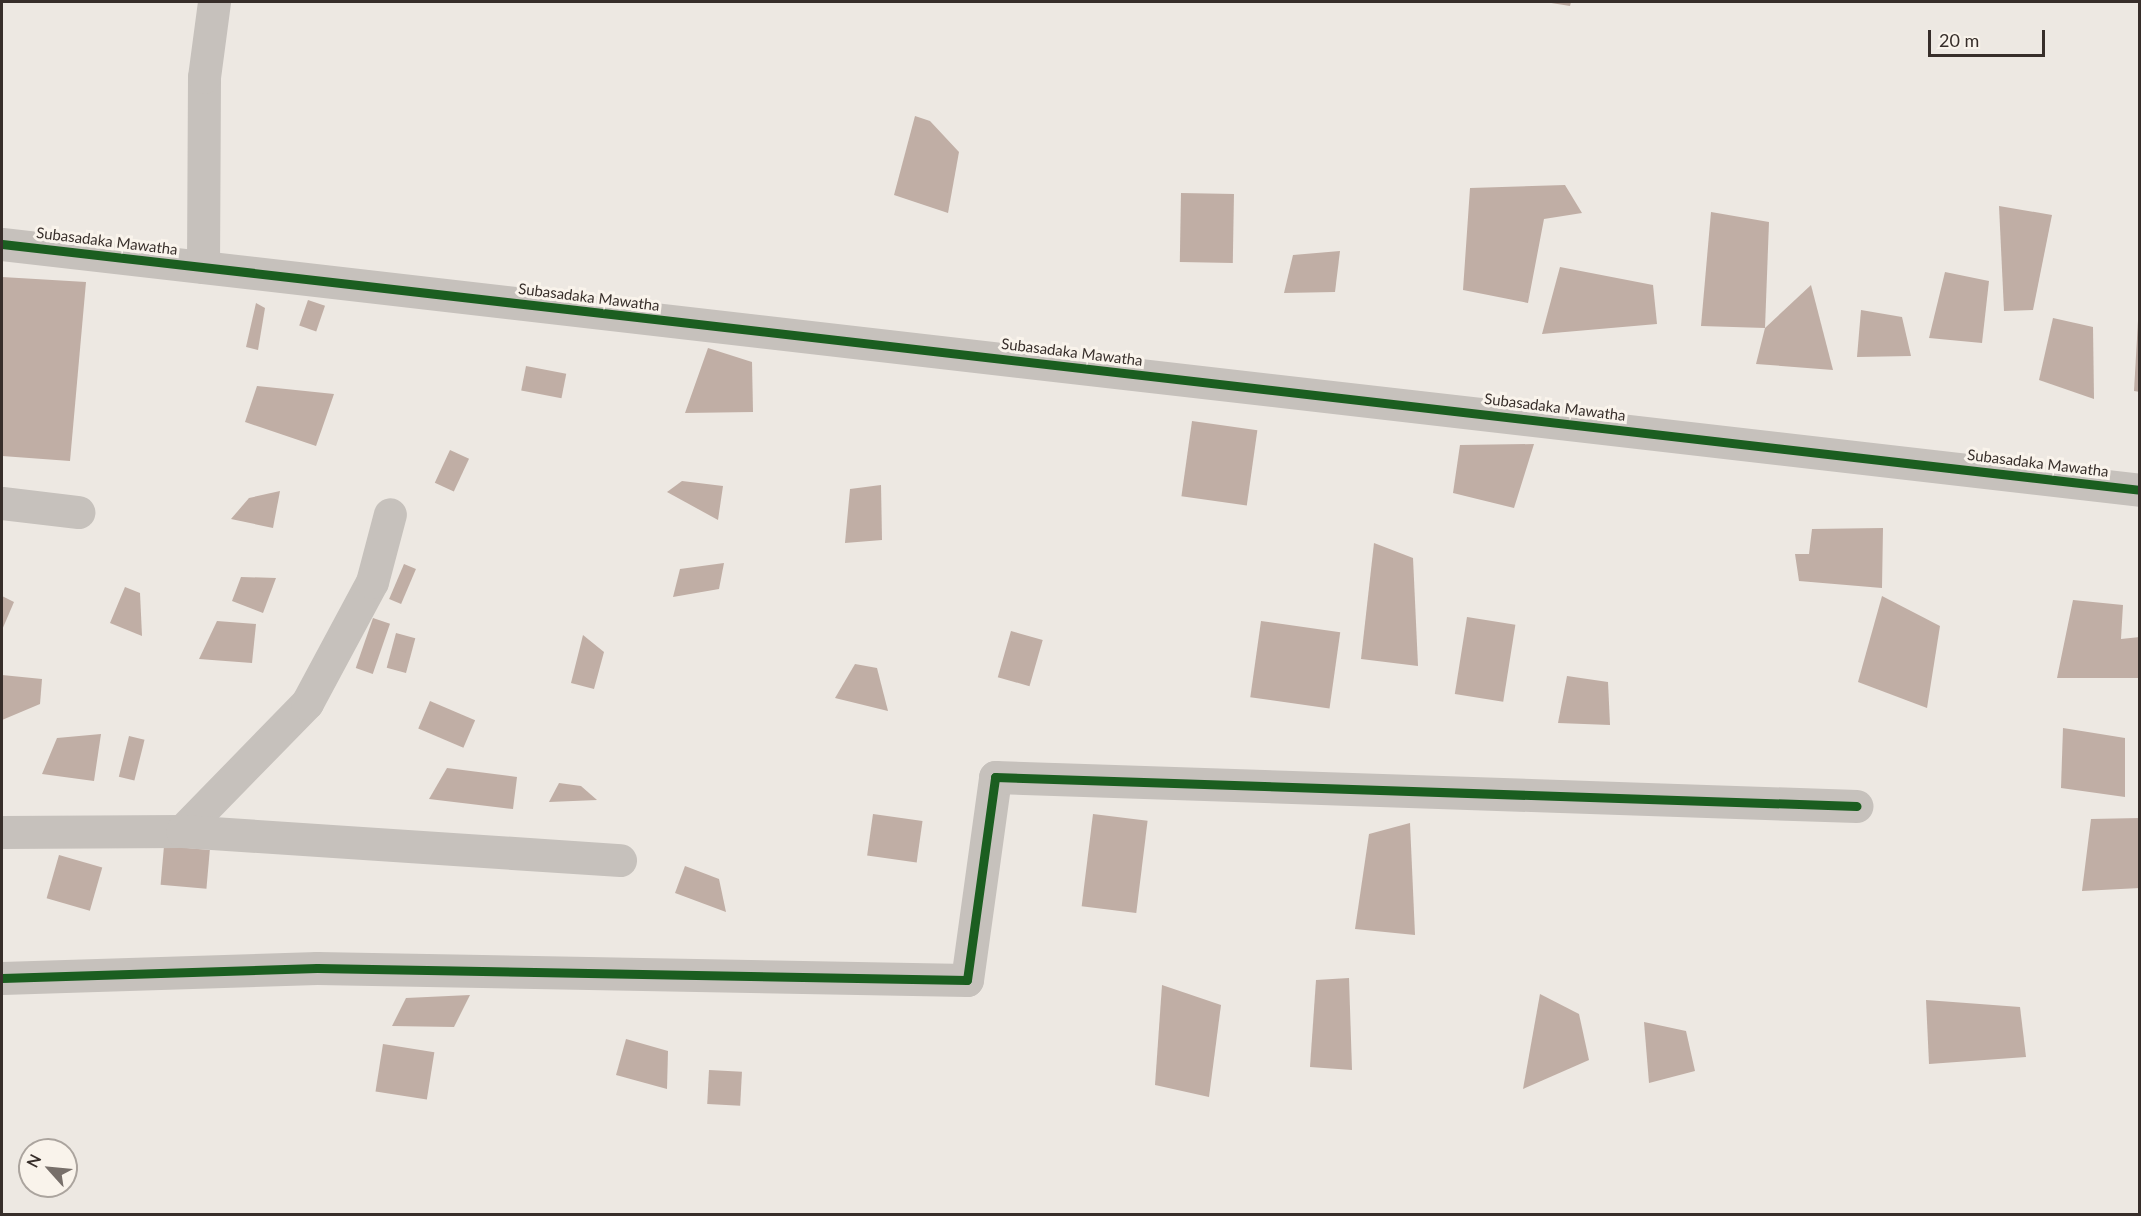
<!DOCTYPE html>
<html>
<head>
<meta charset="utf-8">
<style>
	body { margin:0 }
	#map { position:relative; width:2141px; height:1216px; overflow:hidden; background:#ede8e2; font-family:Lato,sans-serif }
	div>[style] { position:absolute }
	.building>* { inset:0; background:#c0aea5; transform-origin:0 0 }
	.minor>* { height:33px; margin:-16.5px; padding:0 16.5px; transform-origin:16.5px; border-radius:16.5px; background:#c6c1bc }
	.cycleway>* { height:9px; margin:-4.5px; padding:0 4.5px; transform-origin:4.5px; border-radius:4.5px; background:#1b5e20 }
	span { translate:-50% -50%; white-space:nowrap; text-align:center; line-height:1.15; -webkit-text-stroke:6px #f9f3eb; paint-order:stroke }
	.street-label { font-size:15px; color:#372e2a }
	.frame { position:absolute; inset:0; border:3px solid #372e2a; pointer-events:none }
	.north { position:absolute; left:18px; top:1138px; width:60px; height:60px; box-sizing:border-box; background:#f9f3eb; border:2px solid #aba49e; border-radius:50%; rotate:297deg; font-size:16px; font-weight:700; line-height:24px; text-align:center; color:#372e2a }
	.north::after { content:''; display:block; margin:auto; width:21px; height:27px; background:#776f6a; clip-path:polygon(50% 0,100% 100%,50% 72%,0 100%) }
	.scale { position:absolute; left:1928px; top:30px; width:117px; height:27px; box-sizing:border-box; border:3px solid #372e2a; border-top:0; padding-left:8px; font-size:18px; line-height:21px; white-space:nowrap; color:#372e2a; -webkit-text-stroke:4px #f9f3eb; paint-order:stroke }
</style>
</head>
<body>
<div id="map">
	<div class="building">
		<div style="clip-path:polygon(1545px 2px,1571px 2px,1570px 6px)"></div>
		<div style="clip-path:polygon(915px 116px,930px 121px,959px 152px,948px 213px,894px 195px)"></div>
		<div style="clip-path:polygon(1565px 185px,1582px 213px,1544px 219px,1528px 303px,1463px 290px,1470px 188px)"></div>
		<div style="left:1181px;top:193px;width:53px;height:69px;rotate:1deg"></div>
		<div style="clip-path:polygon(1999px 206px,2052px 215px,2033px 310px,2004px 311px)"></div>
		<div style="clip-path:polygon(1711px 212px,1769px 222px,1765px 328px,1701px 326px)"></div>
		<div style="clip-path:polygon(1340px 251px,1335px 292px,1284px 293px,1293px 255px)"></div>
		<div style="clip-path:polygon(1560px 267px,1653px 285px,1657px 324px,1542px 334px)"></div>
		<div style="clip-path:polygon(1945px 272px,1989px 281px,1982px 343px,1929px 338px)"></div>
		<div style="clip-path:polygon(2px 277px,86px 282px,70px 461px,2px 456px)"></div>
		<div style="clip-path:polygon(1811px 285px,1833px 370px,1756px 364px,1765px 328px)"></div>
		<div style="left:308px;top:300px;width:18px;height:27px;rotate:19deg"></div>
		<div style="clip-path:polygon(256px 303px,265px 308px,258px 350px,246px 347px)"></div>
		<div style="clip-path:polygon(1861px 310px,1902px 317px,1911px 356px,1857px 357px)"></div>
		<div style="clip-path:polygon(2053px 318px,2093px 327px,2094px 399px,2039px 380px)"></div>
		<div style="clip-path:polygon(2138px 321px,2140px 321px,2140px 392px,2134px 391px)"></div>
		<div style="clip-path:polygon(708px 348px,752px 362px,753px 412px,685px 413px)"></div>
		<div style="left:526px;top:366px;width:41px;height:25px;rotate:11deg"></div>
		<div style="clip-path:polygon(257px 386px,334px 394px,316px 446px,245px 422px)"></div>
		<div style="left:1192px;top:421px;width:66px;height:76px;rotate:8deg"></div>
		<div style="clip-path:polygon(1534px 444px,1514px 508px,1453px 493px,1460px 445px)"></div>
		<div style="left:450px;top:450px;width:21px;height:36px;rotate:25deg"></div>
		<div style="clip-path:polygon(682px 481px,723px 486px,718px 520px,667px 492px)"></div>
		<div style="clip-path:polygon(881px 485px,882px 540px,845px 543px,850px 489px)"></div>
		<div style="clip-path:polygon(280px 491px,273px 528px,231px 519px,249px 498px)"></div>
		<div style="clip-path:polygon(1883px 528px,1882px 588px,1799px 581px,1795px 554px,1809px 554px,1812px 529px)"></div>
		<div style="clip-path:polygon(1374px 543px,1413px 558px,1418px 666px,1361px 659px)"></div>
		<div style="clip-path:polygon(724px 563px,719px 589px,673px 597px,680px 569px)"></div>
		<div style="left:404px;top:564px;width:13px;height:38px;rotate:23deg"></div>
		<div style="clip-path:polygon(241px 577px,276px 578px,263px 613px,232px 601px)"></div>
		<div style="clip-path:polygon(125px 587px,140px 593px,142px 636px,110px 623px)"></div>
		<div style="clip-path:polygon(2px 596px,14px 602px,2px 630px)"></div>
		<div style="clip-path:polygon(1882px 596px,1940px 626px,1927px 708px,1858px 682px)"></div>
		<div style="clip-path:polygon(2073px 600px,2123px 605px,2121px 639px,2140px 637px,2140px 678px,2057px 678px)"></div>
		<div style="left:1467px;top:617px;width:49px;height:78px;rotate:9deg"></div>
		<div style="left:373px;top:618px;width:18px;height:53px;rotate:19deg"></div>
		<div style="clip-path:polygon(217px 621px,256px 624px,252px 663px,199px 659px)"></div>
		<div style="left:1261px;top:621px;width:80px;height:77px;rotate:8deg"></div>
		<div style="left:1011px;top:631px;width:33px;height:48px;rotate:16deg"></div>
		<div style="left:396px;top:633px;width:20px;height:36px;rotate:15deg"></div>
		<div style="clip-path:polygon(583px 635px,604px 652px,594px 689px,571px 683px)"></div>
		<div style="clip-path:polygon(855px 664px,877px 668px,888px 711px,835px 698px)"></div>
		<div style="clip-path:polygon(2px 675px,42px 679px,40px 704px,2px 720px)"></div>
		<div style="clip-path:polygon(1567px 676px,1608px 682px,1610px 725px,1558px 723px)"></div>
		<div style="left:430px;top:701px;width:49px;height:30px;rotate:23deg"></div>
		<div style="clip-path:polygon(2063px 728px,2125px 738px,2125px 797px,2061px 788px)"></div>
		<div style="clip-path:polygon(101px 734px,94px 781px,42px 774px,57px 738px)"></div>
		<div style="left:129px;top:736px;width:16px;height:42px;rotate:14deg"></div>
		<div style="clip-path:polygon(447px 768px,517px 777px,513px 809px,429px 799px)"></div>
		<div style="clip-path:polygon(559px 783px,581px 786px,597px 800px,549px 802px)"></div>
		<div style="left:873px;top:814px;width:50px;height:42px;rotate:8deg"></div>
		<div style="left:1093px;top:814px;width:55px;height:93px;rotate:7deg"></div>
		<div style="clip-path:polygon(2140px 818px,2140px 888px,2082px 891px,2091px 819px)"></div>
		<div style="clip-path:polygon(1410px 823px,1415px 935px,1355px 929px,1369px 834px)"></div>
		<div style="left:164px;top:846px;width:46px;height:39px;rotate:5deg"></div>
		<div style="left:59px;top:855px;width:45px;height:45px;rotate:16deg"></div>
		<div style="clip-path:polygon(685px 866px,719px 879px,726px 912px,675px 893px)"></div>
		<div style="clip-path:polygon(1349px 978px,1352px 1070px,1310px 1067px,1316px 980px)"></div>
		<div style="clip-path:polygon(1162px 985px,1221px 1005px,1209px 1097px,1155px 1085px)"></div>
		<div style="clip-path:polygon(1540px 994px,1579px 1014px,1589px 1060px,1523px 1089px)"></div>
		<div style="clip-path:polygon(470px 995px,454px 1027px,392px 1026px,406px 998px)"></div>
		<div style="clip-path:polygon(1926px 1000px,2020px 1007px,2026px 1057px,1929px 1064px)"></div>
		<div style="clip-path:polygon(1644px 1022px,1686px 1031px,1695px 1071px,1649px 1083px)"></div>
		<div style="clip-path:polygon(626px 1039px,668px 1051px,667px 1089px,616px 1075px)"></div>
		<div style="left:383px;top:1044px;width:52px;height:48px;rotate:9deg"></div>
		<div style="left:709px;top:1070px;width:33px;height:34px;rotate:3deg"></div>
	</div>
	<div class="minor">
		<div style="left:2px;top:244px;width:2152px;rotate:6.56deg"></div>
		<div style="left:203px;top:267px;width:190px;rotate:-89.7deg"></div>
		<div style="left:204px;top:77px;width:76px;rotate:-82.4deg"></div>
		<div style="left:2px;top:503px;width:77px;rotate:6.8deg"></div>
		<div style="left:182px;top:831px;width:179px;rotate:-45.7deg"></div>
		<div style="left:307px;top:703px;width:137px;rotate:-61.8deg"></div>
		<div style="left:372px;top:582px;width:70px;rotate:-75.2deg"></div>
		<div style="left:2px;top:832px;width:180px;rotate:-0.3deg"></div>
		<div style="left:182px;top:831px;width:439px;rotate:3.8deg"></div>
		<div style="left:2px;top:978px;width:315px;rotate:-1.8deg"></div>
		<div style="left:317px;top:968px;width:650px;rotate:1.06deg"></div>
		<div style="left:967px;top:980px;width:205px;rotate:-82.1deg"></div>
		<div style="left:995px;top:777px;width:862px;rotate:1.93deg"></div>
	</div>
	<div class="cycleway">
		<div style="left:2px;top:244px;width:2152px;rotate:6.56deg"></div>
		<div style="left:2px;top:978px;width:315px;rotate:-1.8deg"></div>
		<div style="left:317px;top:968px;width:650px;rotate:1.06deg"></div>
		<div style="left:967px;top:980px;width:205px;rotate:-82.1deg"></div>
		<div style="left:995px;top:777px;width:862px;rotate:1.93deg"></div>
	</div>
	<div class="street-label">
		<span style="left:107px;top:241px;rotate:7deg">Subasadaka Mawatha</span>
		<span style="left:589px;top:297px;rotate:7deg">Subasadaka Mawatha</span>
		<span style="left:1072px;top:352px;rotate:7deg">Subasadaka Mawatha</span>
		<span style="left:1555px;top:407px;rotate:7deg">Subasadaka Mawatha</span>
		<span style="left:2038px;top:463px;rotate:7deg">Subasadaka Mawatha</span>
	</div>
	<div class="frame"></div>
	<div class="north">N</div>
	<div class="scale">20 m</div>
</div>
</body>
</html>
